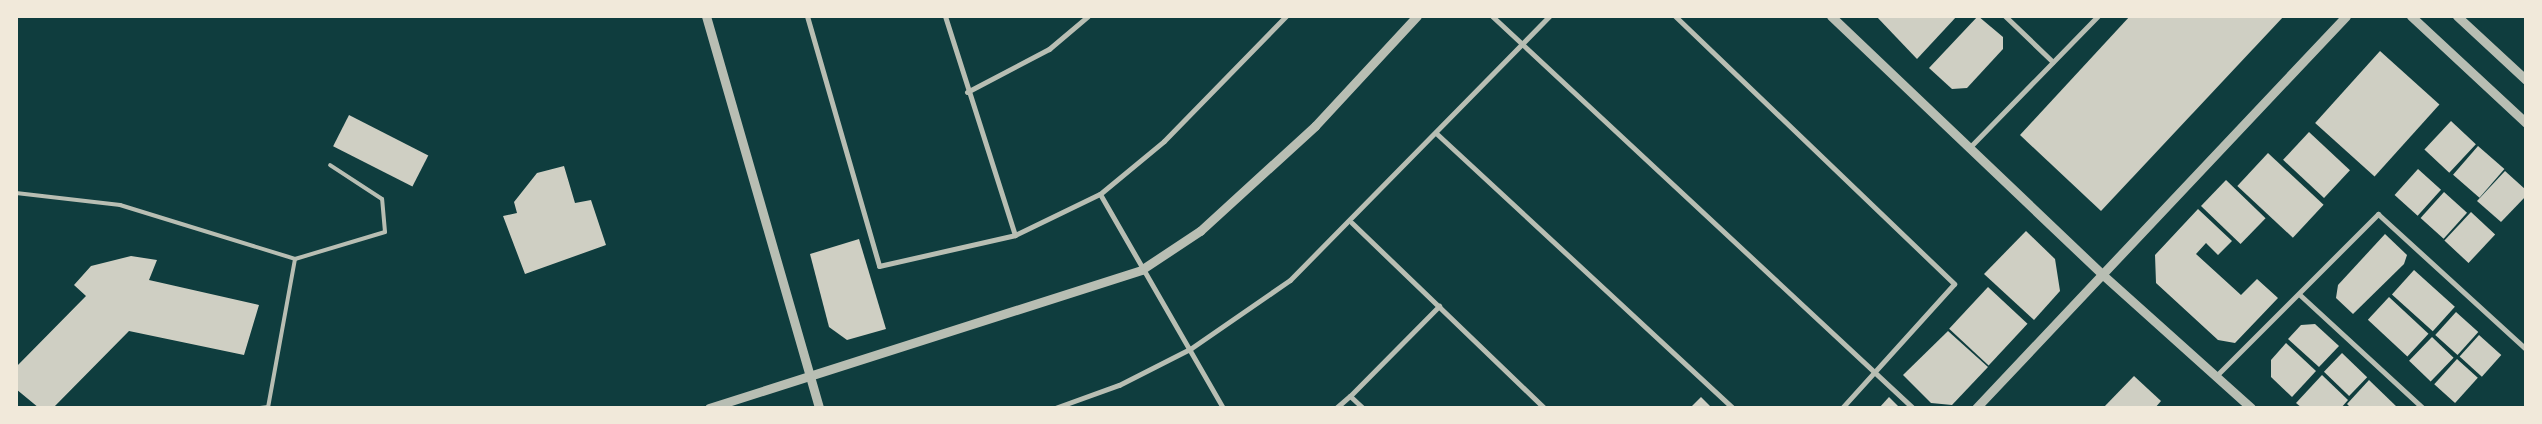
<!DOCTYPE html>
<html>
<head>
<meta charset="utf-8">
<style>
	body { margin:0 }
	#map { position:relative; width:2542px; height:424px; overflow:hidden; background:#0f3d3e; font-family:Georgia,serif }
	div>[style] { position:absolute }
	.building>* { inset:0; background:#cfcfc3; transform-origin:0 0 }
	.service>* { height:4px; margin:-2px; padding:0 2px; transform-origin:2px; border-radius:2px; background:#b8beb3 }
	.minor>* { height:5px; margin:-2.5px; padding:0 2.5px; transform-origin:2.5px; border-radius:2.5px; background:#b8beb3 }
	.tertiary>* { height:9px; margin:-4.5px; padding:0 4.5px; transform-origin:4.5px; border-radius:4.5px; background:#b8beb3 }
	span { translate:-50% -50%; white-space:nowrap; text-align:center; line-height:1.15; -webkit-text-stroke:5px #f1e9da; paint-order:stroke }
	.frame { position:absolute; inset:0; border:18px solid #f1e9da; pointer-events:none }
</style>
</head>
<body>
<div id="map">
	<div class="building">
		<div style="clip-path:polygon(1876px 16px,1957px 16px,1917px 59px)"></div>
		<div style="clip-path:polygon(1978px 16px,2003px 37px,2003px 49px,1967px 88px,1952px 89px,1929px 68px)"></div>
		<div style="clip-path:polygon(2130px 16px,2284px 16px,2101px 211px,2020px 135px)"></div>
		<div style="left:2380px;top:51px;width:80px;height:97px;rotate:42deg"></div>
		<div style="left:349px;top:115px;width:89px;height:35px;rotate:27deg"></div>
		<div style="left:2451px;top:121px;width:34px;height:39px;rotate:43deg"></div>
		<div style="left:2309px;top:132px;width:56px;height:38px;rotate:43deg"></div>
		<div style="left:2478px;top:146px;width:35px;height:38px;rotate:41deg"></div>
		<div style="left:2268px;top:153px;width:76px;height:45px;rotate:43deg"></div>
		<div style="clip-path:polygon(564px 166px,575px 203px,591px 200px,606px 245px,525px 274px,503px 216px,517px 213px,514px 202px,537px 173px)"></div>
		<div style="left:2418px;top:169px;width:31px;height:35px;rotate:42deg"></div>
		<div style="clip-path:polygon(2505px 171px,2526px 190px,2526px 196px,2501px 222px,2477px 201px)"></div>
		<div style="left:2226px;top:180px;width:55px;height:36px;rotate:44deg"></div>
		<div style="left:2444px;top:192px;width:31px;height:35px;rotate:42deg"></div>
		<div style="clip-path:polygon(2198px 209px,2232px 241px,2218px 255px,2206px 243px,2196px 254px,2241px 295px,2257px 279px,2278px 298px,2235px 343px,2218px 340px,2156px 283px,2155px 255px)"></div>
		<div style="left:2471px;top:212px;width:33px;height:39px;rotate:43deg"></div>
		<div style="clip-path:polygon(2026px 231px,2055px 259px,2060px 291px,2034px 320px,1984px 274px)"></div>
		<div style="clip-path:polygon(2385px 234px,2407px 255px,2404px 264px,2353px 314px,2336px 298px,2338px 285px)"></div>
		<div style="clip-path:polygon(859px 239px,886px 329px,847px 340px,829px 327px,810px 254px)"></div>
		<div style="clip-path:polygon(131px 256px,157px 260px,149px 280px,259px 305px,244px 355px,129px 331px,53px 408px,39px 408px,16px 389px,16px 367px,86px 296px,74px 285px,91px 266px)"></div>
		<div style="left:2414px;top:270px;width:55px;height:33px;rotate:42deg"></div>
		<div style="left:1988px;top:287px;width:54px;height:57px;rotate:43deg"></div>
		<div style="left:2389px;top:297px;width:54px;height:31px;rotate:43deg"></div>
		<div style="left:2456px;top:312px;width:30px;height:31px;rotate:42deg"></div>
		<div style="clip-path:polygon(2315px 324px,2339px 346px,2319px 367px,2288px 339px,2301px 325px)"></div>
		<div style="clip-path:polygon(1948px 331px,1988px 367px,1952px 405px,1931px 403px,1903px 375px)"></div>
		<div style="left:2479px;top:335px;width:30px;height:29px;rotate:42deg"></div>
		<div style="left:2432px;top:337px;width:30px;height:33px;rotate:44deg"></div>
		<div style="clip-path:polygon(2286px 343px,2316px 371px,2292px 397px,2271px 377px,2271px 360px)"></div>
		<div style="left:2342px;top:353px;width:35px;height:26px;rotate:44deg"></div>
		<div style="left:2457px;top:359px;width:28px;height:34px;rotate:42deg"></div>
		<div style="clip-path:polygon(2322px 375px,2348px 400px,2341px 408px,2302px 408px,2296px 403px)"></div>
		<div style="clip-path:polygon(2134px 376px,2161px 401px,2155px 408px,2103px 408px)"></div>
		<div style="clip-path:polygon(2369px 380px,2398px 408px,2351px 408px,2347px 404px)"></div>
		<div style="clip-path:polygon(1701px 397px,1712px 408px,1690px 408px)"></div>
		<div style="clip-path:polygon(1889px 397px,1900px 408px,1879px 408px)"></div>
	</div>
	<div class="service">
		<div style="left:16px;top:193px;width:105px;rotate:6.6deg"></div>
		<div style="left:120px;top:205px;width:183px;rotate:17.1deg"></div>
		<div style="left:295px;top:259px;width:150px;rotate:100.3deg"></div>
		<div style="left:268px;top:407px;width:8px;rotate:173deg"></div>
		<div style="left:295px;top:259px;width:94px;rotate:-16.7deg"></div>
		<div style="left:385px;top:232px;width:33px;rotate:-95deg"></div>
		<div style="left:382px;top:199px;width:62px;rotate:-146.8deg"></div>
	</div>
	<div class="minor">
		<div style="left:807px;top:16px;width:260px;rotate:73.9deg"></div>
		<div style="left:879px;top:266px;width:139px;rotate:-12.8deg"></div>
		<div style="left:1015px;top:235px;width:94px;rotate:-25.8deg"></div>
		<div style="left:1100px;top:194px;width:83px;rotate:-39.6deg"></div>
		<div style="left:1164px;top:141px;width:175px;rotate:-45.7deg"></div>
		<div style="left:945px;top:16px;width:230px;rotate:72.3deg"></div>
		<div style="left:1492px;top:16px;width:575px;rotate:42.96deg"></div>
		<div style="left:1675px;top:16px;width:387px;rotate:43.8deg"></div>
		<div style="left:1954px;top:284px;width:167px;rotate:132.1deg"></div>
		<div style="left:2005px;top:16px;width:66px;rotate:43.8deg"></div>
		<div style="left:967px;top:92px;width:93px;rotate:-27.7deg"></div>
		<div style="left:1049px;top:49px;width:51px;rotate:-40.2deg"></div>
		<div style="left:1437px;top:134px;width:403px;rotate:42.8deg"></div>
		<div style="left:1970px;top:147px;width:183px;rotate:-45.7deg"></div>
		<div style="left:1100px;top:194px;width:247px;rotate:60.1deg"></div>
		<div style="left:1352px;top:223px;width:267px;rotate:43.9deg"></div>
		<div style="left:2300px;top:295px;width:167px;rotate:42.6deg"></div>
		<div style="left:2217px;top:375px;width:228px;rotate:-45deg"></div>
		<div style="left:2378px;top:214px;width:200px;rotate:42.4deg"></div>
		<div style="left:1350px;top:396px;width:127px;rotate:-45.3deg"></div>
		<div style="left:1055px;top:408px;width:68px;rotate:-19.8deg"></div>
		<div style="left:1119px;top:385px;width:80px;rotate:-26.9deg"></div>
		<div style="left:1190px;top:349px;width:121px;rotate:-34.6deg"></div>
		<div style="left:1290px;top:280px;width:370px;rotate:-45.5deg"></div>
		<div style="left:1336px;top:408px;width:18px;rotate:-41deg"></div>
		<div style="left:1350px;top:396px;width:18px;rotate:43deg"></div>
	</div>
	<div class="tertiary">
		<div style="left:706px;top:16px;width:408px;rotate:73.9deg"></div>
		<div style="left:1831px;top:16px;width:376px;rotate:43.6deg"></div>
		<div style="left:2103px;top:275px;width:199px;rotate:41.9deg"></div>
		<div style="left:2411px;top:16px;width:157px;rotate:42.9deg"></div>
		<div style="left:2457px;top:16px;width:94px;rotate:42.8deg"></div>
		<div style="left:709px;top:408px;width:454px;rotate:-17.7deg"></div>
		<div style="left:1141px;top:270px;width:71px;rotate:-33.5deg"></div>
		<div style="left:1200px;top:231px;width:156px;rotate:-42.4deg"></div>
		<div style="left:1315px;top:126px;width:150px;rotate:-47.2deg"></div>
		<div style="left:1976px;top:408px;width:539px;rotate:-46.65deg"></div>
	</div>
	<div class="frame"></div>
</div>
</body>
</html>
